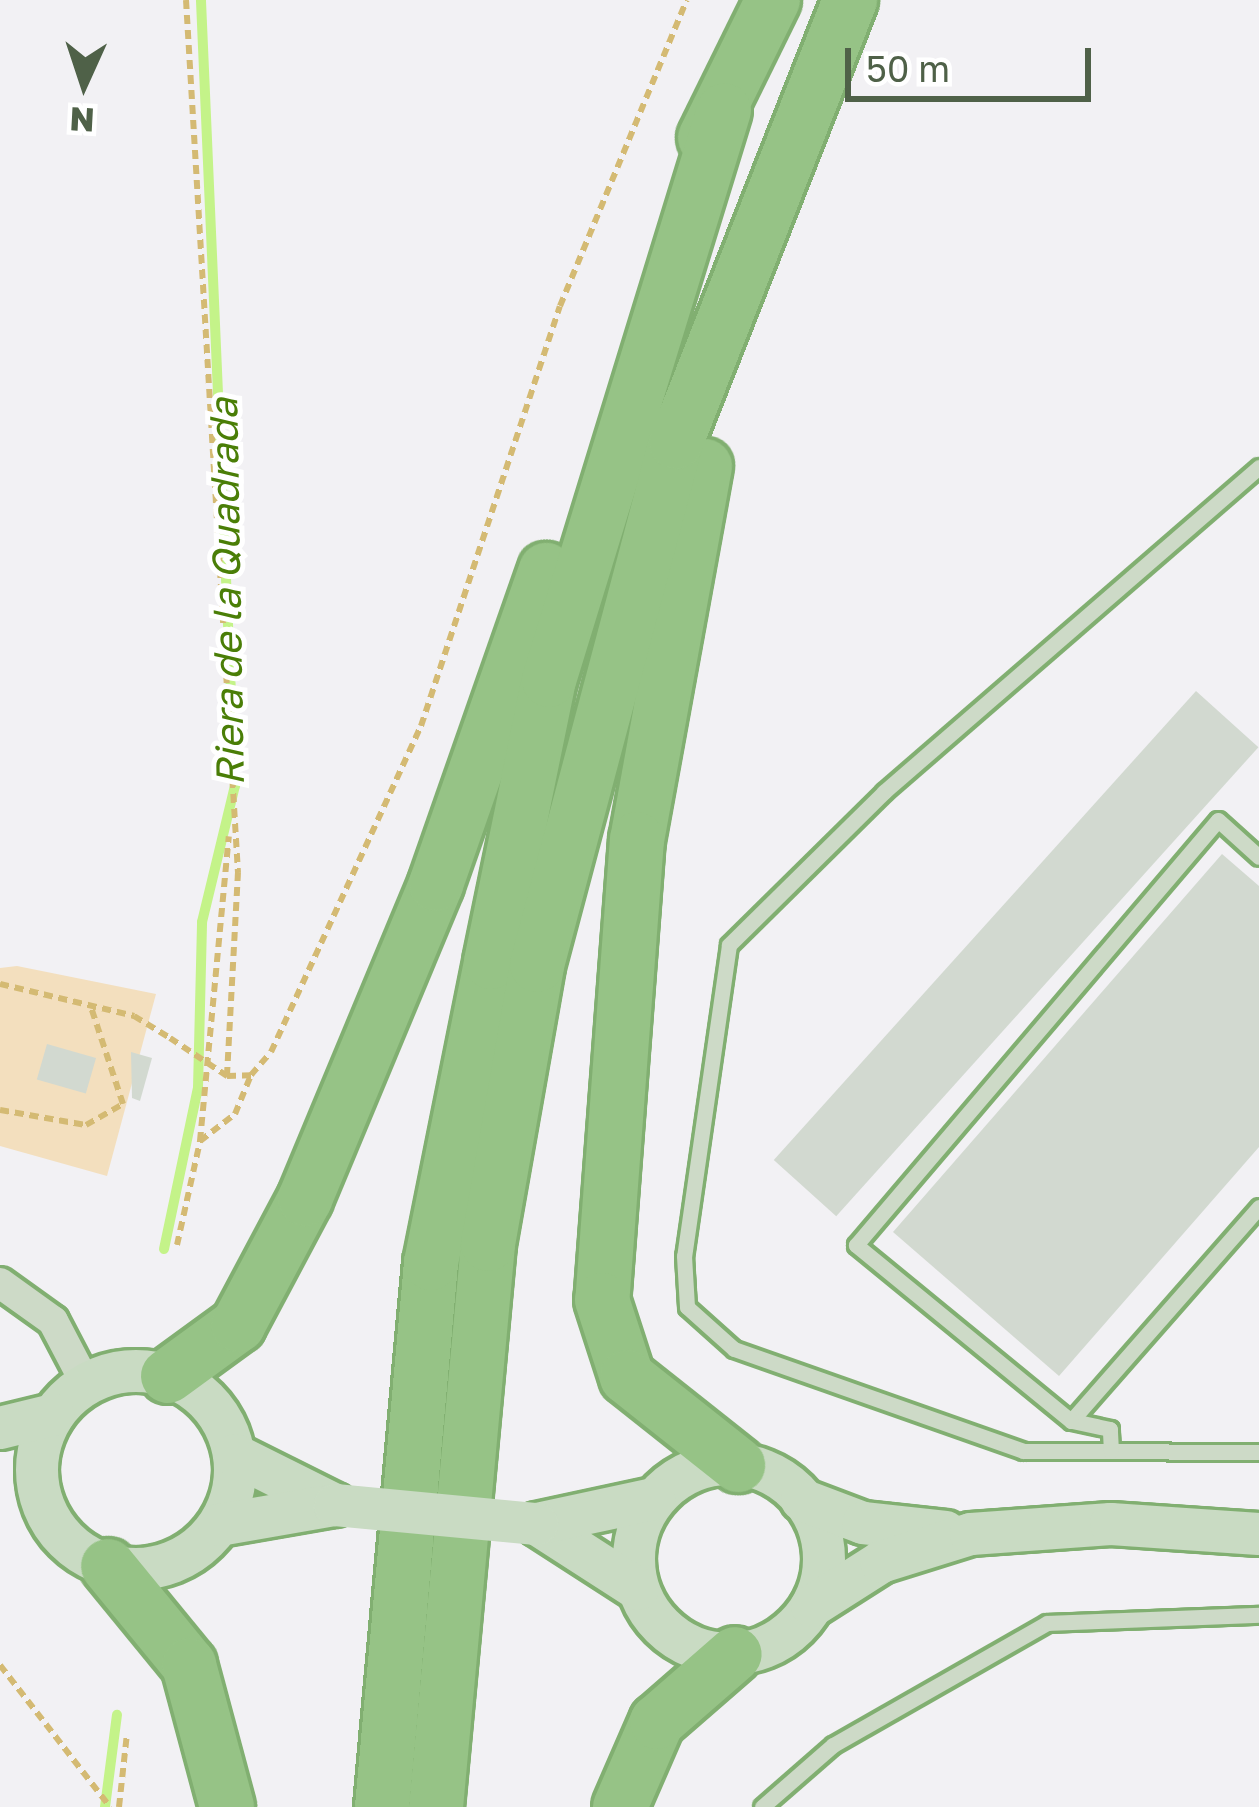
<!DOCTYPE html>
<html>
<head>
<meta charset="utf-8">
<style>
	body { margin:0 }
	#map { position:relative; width:1259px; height:1807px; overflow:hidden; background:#f2f1f4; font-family:"Golos Text",sans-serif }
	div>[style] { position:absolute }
	.green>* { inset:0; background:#f3dfbe }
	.stream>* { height:10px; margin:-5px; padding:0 5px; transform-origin:5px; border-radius:5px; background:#c4f389 }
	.building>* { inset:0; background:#d2d9d0; transform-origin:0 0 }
	.path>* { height:6px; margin-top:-3px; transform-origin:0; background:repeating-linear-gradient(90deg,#d4ba73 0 9px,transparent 0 15px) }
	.roads { filter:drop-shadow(3px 0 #81af71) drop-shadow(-3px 0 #81af71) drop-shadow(0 3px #81af71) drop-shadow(0 -3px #81af71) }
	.lane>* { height:15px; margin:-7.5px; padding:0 7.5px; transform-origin:7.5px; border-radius:7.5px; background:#cddac7 }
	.street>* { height:30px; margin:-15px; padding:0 15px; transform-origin:15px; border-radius:15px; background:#cddac7 }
	.secondary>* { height:42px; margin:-21px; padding:0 21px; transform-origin:21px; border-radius:21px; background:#c9dbc3 }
	.secondary>.ring { margin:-21px; padding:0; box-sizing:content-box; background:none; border:42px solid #c9dbc3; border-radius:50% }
	.highway>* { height:54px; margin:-27px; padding:0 27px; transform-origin:27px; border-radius:27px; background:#96c386 }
	.path-bridge>* { height:6px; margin-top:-3px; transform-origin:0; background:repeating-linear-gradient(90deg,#d4ba73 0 9px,transparent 0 15px) }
	.secondary-bridge>* { height:42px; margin:-21px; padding:0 21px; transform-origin:21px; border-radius:21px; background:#c9dbc3 }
	span { translate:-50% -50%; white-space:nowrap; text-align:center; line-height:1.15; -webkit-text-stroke:10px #fff; paint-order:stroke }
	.water-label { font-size:39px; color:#4a7e07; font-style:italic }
	.north { position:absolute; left:24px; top:24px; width:120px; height:120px; -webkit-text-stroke:9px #fff; paint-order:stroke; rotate:183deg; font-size:33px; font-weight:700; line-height:48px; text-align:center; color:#4f6148 }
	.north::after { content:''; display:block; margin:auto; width:42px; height:54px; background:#4f6148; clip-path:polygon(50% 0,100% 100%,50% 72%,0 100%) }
	.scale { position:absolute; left:845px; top:48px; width:246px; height:54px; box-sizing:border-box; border:6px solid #4f6148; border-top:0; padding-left:15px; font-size:36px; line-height:42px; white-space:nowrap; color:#4f6148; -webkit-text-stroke:9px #fff; paint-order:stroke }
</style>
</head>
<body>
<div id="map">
	<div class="green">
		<div style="clip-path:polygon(17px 966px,156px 994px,107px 1176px,0 1146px,0 968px)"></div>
	</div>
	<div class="stream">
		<div style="left:164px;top:1249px;width:165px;rotate:-78.1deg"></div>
		<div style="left:198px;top:1088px;width:166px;rotate:-88.6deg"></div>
		<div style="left:202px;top:922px;width:140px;rotate:-76.4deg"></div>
		<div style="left:235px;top:786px;width:787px;rotate:-92.48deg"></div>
		<div style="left:105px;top:1807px;width:93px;rotate:-82.6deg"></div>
	</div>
	<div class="building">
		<div style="left:1196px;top:691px;width:84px;height:631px;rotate:42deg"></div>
		<div style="clip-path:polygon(1222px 854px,1259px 886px,1259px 1147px,1059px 1376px,893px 1232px)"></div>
		<div style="left:47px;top:1044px;width:51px;height:37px;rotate:16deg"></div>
		<div style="clip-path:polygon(131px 1052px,152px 1058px,140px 1101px,132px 1098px)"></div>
	</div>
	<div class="path">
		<div style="left:186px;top:0;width:874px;rotate:86.59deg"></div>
		<div style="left:238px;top:872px;width:204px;rotate:93.1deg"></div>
		<div style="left:227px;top:1076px;width:24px;rotate:-2deg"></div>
		<div style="left:251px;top:1075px;width:30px;rotate:-49deg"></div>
		<div style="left:271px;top:1052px;width:359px;rotate:-65.3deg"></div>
		<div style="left:421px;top:726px;width:442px;rotate:-71.7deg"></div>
		<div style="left:560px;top:306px;width:331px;rotate:-67.5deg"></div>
		<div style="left:0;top:984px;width:138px;rotate:13.4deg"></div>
		<div style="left:134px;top:1016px;width:42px;rotate:31.4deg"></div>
		<div style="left:0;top:1110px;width:87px;rotate:9.9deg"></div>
		<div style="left:86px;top:1125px;width:43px;rotate:-29.6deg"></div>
		<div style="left:123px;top:1104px;width:105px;rotate:-108.3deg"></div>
		<div style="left:200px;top:1141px;width:306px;rotate:-84.6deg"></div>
		<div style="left:177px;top:1245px;width:107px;rotate:-77.5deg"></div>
		<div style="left:200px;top:1141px;width:44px;rotate:-37.6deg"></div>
		<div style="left:235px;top:1114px;width:42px;rotate:-67.7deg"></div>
		<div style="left:0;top:1665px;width:180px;rotate:52.2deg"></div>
		<div style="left:119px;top:1807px;width:74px;rotate:-83.8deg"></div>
	</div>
	<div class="roads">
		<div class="lane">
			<div style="left:1259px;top:467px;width:496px;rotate:139.1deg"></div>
			<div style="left:884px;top:792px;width:218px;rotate:135.4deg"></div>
			<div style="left:729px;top:945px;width:314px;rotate:98.2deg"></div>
			<div style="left:684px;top:1256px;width:51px;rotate:86.6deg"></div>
			<div style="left:687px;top:1307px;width:63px;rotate:41.8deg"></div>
			<div style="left:734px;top:1349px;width:306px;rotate:19.4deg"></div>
			<div style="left:1023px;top:1451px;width:236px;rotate:0.2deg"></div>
			<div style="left:1071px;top:1421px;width:285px;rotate:-48.7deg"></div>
			<div style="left:1111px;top:1451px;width:22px;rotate:-93deg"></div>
			<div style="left:1110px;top:1429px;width:40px;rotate:-168deg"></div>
			<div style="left:1071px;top:1421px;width:278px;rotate:-140.7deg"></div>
			<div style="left:856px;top:1245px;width:558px;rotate:-49.58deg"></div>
			<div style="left:1218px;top:820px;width:55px;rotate:42.1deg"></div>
			<div style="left:762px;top:1807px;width:94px;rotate:-41.1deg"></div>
			<div style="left:833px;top:1745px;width:246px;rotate:-29.7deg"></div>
			<div style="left:1047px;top:1623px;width:212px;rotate:-2.2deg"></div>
		</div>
		<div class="street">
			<div style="left:0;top:1283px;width:65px;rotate:35.6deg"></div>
			<div style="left:53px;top:1321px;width:71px;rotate:62.4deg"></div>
		</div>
		<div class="secondary">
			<div class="ring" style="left:37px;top:1371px;width:156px;height:156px"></div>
			<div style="left:0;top:1428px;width:55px;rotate:-13.8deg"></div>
			<div style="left:235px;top:1455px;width:112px;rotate:26.6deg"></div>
			<div class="ring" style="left:634px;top:1464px;width:148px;height:148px"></div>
			<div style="left:802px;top:1500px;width:65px;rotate:20.7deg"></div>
			<div style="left:863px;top:1523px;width:83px;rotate:6.2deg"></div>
			<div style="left:537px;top:1524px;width:120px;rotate:32.8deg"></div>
			<div style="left:537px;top:1524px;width:120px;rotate:-12.1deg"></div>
			<div style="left:219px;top:1525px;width:118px;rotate:-9.8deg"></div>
			<div style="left:812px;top:1606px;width:82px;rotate:-32.5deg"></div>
			<div style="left:881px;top:1562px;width:94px;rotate:-17.3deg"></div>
			<div style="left:971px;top:1534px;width:140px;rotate:-4.1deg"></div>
			<div style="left:1111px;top:1524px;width:148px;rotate:3.9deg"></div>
		</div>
		<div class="highway">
			<div style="left:705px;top:138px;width:154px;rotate:-63.8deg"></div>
			<div style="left:705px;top:466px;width:379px;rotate:100.3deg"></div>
			<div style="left:637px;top:839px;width:462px;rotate:94.3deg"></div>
			<div style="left:602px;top:1300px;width:81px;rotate:72deg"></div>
			<div style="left:627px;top:1377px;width:142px;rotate:38.4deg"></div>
			<div style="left:168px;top:1376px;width:87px;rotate:-36.1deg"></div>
			<div style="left:238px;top:1325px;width:143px;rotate:-62deg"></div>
			<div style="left:305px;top:1199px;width:341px;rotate:-67.4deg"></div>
			<div style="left:436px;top:884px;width:333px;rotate:-70.7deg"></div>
			<div style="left:108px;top:1566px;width:128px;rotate:50.7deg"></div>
			<div style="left:189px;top:1665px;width:147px;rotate:75deg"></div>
			<div style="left:382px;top:1807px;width:546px;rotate:-84.85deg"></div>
			<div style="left:431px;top:1263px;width:307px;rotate:-78.7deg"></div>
			<div style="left:491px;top:962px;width:288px;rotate:-78.4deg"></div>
			<div style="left:549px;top:680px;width:596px;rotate:-72.93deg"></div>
			<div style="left:436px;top:1807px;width:565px;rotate:-84.72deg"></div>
			<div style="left:488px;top:1244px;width:283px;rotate:-80deg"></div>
			<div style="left:537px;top:965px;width:541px;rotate:-75.12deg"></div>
			<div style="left:676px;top:442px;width:475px;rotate:-68.5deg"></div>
			<div style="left:620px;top:1807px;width:93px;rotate:-66.5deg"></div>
			<div style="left:657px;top:1722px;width:103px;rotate:-41.1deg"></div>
		</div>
	</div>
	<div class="path-bridge">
		<div style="left:170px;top:1038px;width:69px;rotate:33.7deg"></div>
	</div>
	<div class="secondary-bridge">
		<div style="left:335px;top:1505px;width:203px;rotate:5.4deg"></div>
	</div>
	<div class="water-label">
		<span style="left:227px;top:592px;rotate:-91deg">Riera de la Quadrada</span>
	</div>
	<div class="north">N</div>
	<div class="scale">50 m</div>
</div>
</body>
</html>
